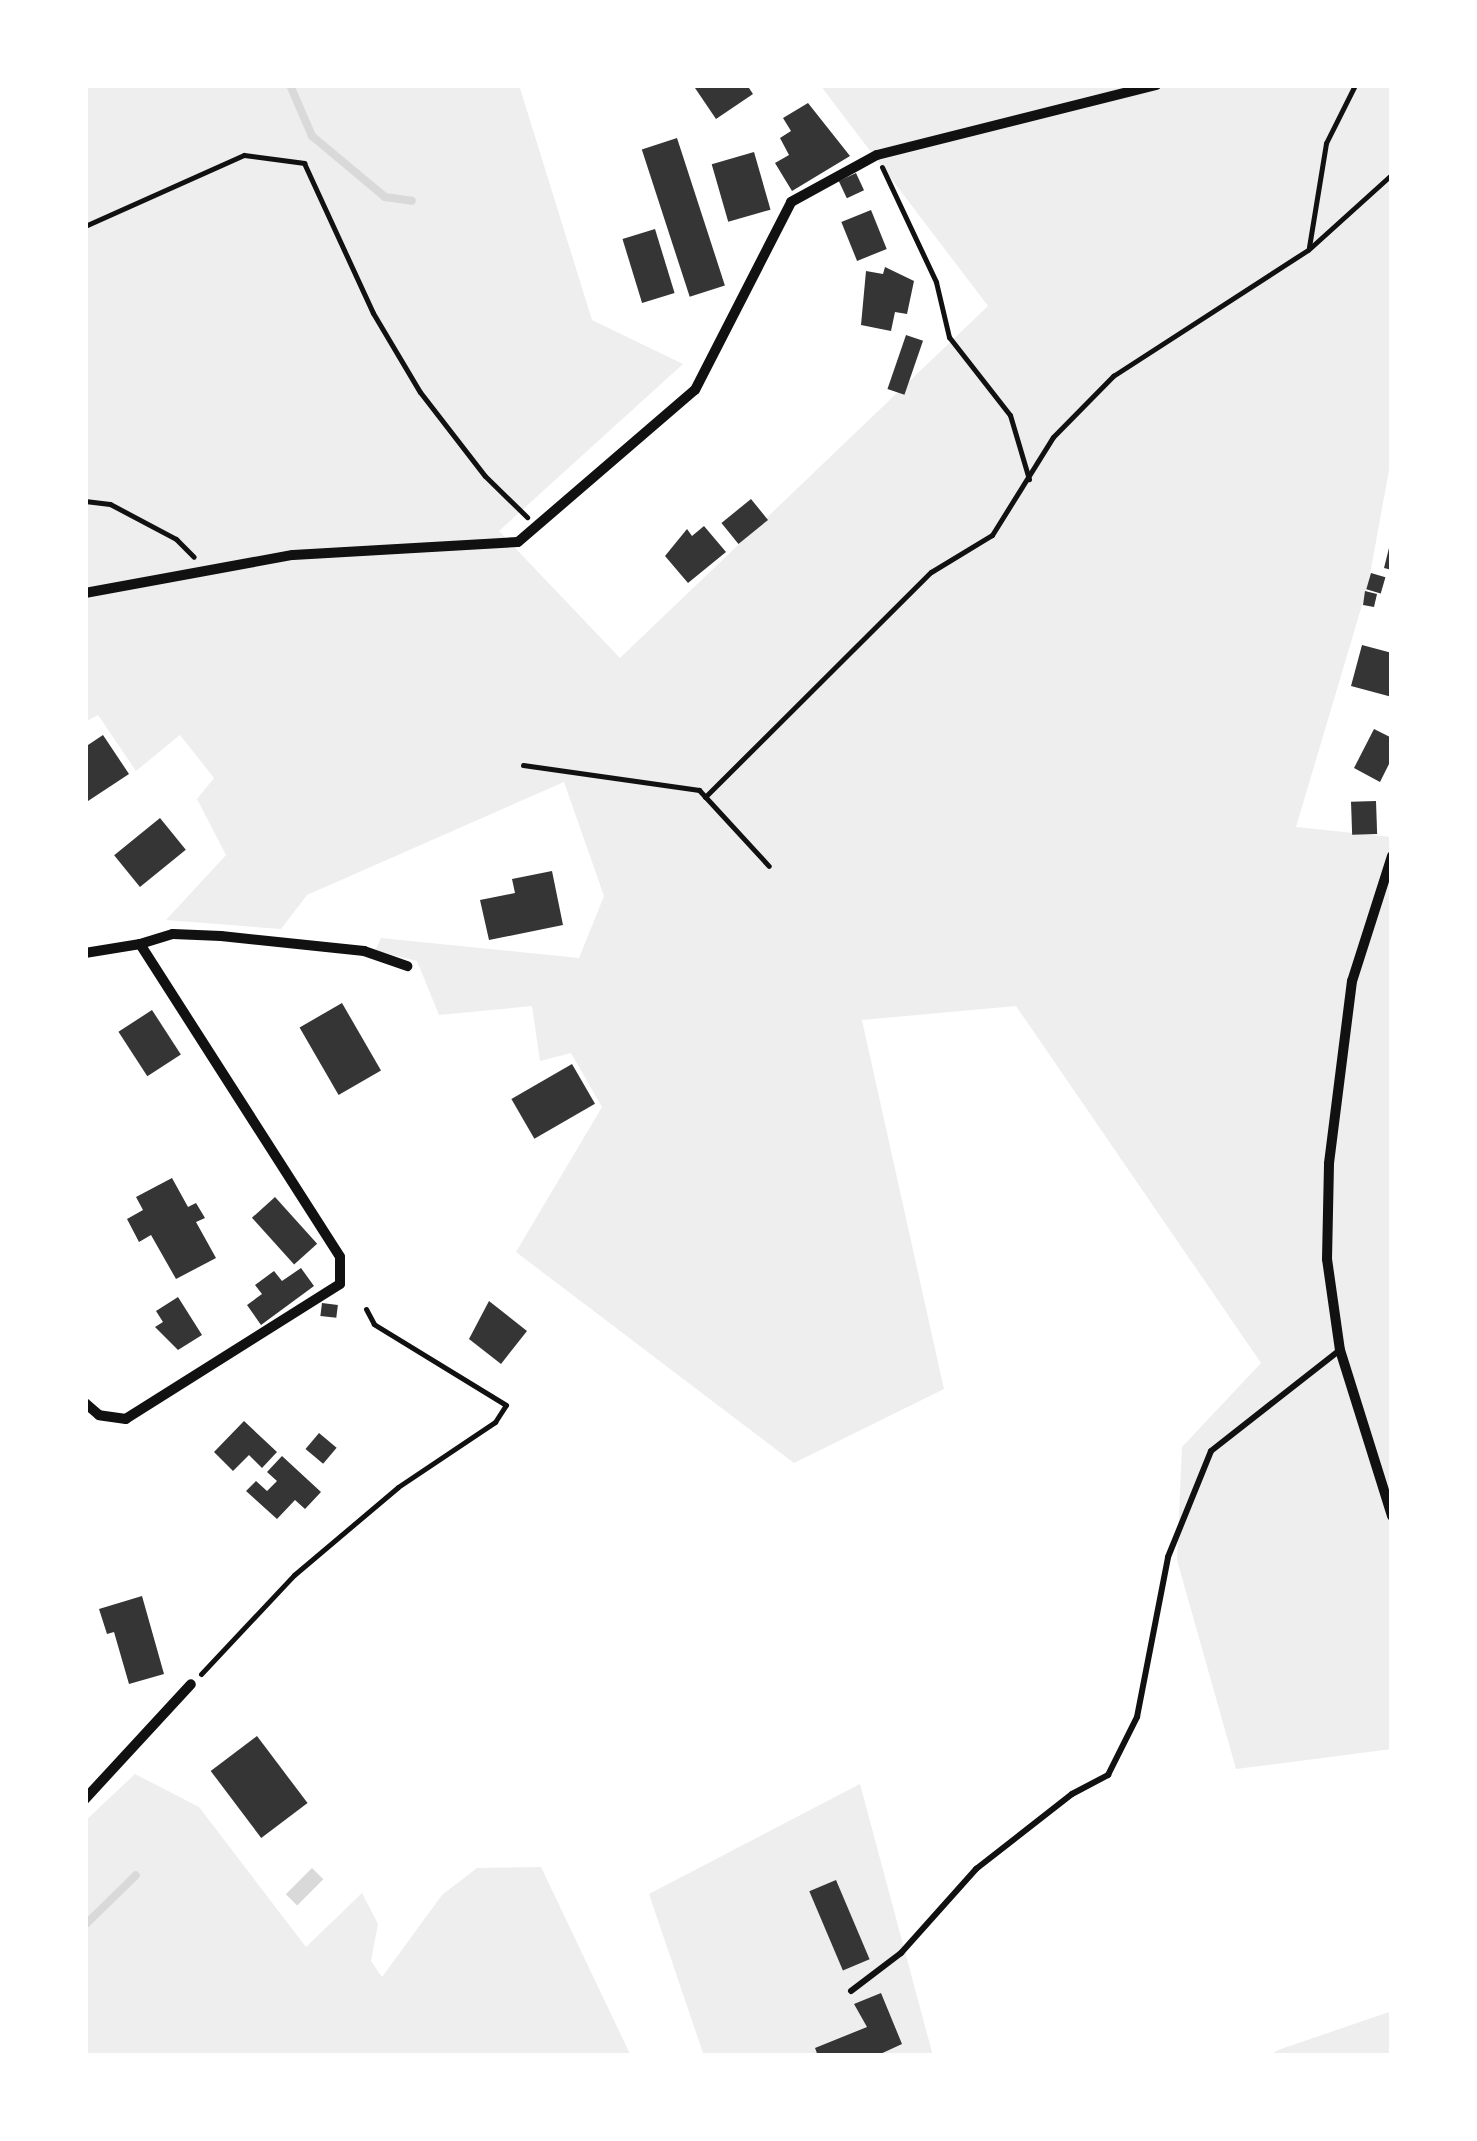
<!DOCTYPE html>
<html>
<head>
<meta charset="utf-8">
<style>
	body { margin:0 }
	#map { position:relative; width:1477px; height:2141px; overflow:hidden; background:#fff; font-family:Cabin,sans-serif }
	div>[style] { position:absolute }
	.green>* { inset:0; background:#eee }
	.water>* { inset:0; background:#d9d9d9; transform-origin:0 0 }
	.stream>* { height:8px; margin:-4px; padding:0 4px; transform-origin:4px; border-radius:4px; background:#d9d9d9 }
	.building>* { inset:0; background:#353535; transform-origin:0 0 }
	.path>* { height:5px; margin:-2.5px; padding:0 2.5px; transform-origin:2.5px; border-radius:2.5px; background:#111 }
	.service>* { height:6px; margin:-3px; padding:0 3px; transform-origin:3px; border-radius:3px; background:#111 }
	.minor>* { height:10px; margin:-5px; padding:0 5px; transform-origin:5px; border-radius:5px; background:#111 }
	span { translate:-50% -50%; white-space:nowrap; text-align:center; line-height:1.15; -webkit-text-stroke:9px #fff; paint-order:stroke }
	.frame { position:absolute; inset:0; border:88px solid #fff; pointer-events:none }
</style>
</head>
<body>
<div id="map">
	<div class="green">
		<div style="clip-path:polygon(85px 85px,519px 85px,592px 320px,683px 364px,499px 531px,620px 658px,988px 306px,820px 85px,1392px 85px,1392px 454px,1368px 585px,1296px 827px,1392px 837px,1392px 1749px,1236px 1769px,1177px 1560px,1182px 1447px,1261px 1363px,1016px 1006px,862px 1020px,944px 1389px,794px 1463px,516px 1252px,602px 1107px,571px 1053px,540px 1061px,532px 1006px,439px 1015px,417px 961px,375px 951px,381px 938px,579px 958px,604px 896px,564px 782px,307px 895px,281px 929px,166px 920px,226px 855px,197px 799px,214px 778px,180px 735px,136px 771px,98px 715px,85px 722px)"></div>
		<div style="clip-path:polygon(135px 1774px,199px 1807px,306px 1947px,362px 1893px,378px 1924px,371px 1961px,382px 1977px,442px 1895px,477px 1868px,541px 1867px,631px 2056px,85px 2056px,85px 1821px)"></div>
		<div style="clip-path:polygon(860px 1784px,933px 2056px,704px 2056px,649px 1894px)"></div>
		<div style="clip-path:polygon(1392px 2011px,1392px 2056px,1266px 2056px,1281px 2049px)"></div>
	</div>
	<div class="water">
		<div style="left:312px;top:1868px;width:16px;height:37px;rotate:45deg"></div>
	</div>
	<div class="stream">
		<div style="left:290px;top:85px;width:56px;rotate:66.7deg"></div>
		<div style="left:312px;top:136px;width:95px;rotate:39.9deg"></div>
		<div style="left:385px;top:197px;width:27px;rotate:8deg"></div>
		<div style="left:85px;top:1925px;width:71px;rotate:-44.4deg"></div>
	</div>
	<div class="building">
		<div style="clip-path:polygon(693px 85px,747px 85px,753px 94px,716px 119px)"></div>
		<div style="clip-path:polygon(808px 103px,850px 156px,792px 191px,775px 163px,789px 155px,780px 138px,791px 131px,783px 118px)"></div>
		<div style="left:677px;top:138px;width:155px;height:37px;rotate:72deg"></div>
		<div style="left:754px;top:152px;width:60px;height:44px;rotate:74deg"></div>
		<div style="left:856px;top:173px;width:19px;height:19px;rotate:65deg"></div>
		<div style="left:871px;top:210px;width:42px;height:32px;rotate:68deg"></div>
		<div style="left:655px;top:229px;width:67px;height:34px;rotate:73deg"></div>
		<div style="clip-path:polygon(885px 267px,914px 281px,907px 314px,895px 312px,891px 331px,861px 325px,866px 271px,883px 274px)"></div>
		<div style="left:906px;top:335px;width:18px;height:57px;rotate:19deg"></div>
		<div style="left:751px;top:499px;width:27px;height:38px;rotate:51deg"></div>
		<div style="clip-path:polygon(704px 526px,726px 552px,688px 583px,665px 556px,687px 529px,692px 536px)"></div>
		<div style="clip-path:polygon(1391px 540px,1392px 540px,1392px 570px,1384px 568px)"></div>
		<div style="left:1371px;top:573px;width:15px;height:17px;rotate:16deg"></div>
		<div style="clip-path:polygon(1365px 591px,1377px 594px,1374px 607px,1363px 605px)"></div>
		<div style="clip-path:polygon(1362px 645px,1392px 653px,1392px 697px,1351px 686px)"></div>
		<div style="clip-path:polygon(1374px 729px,1392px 738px,1392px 758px,1380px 782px,1354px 768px)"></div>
		<div style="clip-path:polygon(103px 735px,129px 774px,85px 803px,85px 747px)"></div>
		<div style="left:1376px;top:801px;width:33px;height:25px;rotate:88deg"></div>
		<div style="left:160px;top:818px;width:41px;height:59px;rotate:51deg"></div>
		<div style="clip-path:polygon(552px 871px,563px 925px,489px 940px,480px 900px,515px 893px,512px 879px)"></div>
		<div style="left:342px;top:1003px;width:78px;height:49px;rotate:60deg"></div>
		<div style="left:152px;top:1010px;width:53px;height:40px;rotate:57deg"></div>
		<div style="left:572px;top:1064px;width:46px;height:70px;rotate:60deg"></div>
		<div style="clip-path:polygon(172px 1178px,188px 1207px,196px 1203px,205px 1218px,196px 1222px,216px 1258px,176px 1279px,151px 1235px,139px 1242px,127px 1219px,143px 1210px,136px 1197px)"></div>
		<div style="left:275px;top:1197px;width:63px;height:31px;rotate:48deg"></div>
		<div style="clip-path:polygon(301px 1268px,314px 1286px,261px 1325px,247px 1305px,262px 1294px,255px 1285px,274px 1271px,282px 1281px)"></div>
		<div style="clip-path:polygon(178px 1297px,202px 1335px,178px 1350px,155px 1327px,163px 1322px,156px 1311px)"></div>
		<div style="clip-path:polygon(489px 1301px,527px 1331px,501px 1364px,469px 1339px)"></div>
		<div style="left:322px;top:1303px;width:16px;height:13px;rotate:7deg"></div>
		<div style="clip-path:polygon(244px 1421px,277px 1452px,262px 1468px,249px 1455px,233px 1471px,214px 1452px)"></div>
		<div style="left:319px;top:1433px;width:23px;height:21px;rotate:40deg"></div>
		<div style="clip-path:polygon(282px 1456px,321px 1492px,305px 1509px,295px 1500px,277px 1519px,246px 1491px,256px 1481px,267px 1491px,277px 1481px,267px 1472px)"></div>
		<div style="clip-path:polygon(142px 1596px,164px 1674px,129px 1684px,114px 1632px,107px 1634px,99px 1609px)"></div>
		<div style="left:257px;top:1736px;width:84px;height:58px;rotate:53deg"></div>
		<div style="left:836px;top:1880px;width:86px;height:29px;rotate:67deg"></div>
		<div style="clip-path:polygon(881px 1993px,902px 2044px,876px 2056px,818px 2056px,815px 2048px,867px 2027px,854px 2004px)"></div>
	</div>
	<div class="path">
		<div style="left:882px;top:167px;width:127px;rotate:64.8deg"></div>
		<div style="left:936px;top:282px;width:57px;rotate:76.7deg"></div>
		<div style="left:949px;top:337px;width:99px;rotate:52deg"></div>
		<div style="left:1010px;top:415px;width:67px;rotate:73.5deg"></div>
		<div style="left:85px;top:226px;width:174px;rotate:-24.1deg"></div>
		<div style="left:244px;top:155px;width:61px;rotate:7.6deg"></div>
		<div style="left:304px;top:163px;width:165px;rotate:65.3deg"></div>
		<div style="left:373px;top:313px;width:92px;rotate:59.3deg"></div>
		<div style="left:420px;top:392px;width:106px;rotate:52.3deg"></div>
		<div style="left:485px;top:476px;width:59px;rotate:44.3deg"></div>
		<div style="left:1309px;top:247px;width:105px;rotate:-80.7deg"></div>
		<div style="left:1326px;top:143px;width:65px;rotate:-63.4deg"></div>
		<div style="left:85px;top:501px;width:25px;rotate:7deg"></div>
		<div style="left:110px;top:504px;width:75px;rotate:27.9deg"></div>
		<div style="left:176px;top:539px;width:25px;rotate:45deg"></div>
		<div style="left:523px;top:765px;width:178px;rotate:8.1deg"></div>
		<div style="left:699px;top:790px;width:103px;rotate:47.4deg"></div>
		<div style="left:705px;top:797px;width:319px;rotate:-44.9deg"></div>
		<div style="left:931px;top:572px;width:71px;rotate:-31.2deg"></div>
		<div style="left:992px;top:535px;width:115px;rotate:-58.1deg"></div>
		<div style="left:1053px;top:437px;width:86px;rotate:-45.5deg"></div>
		<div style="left:1113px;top:376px;width:232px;rotate:-32.9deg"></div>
		<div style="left:1308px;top:250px;width:113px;rotate:-42.1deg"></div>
		<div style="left:201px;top:1674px;width:136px;rotate:-46.8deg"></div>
		<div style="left:294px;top:1575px;width:136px;rotate:-40.2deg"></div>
		<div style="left:398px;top:1487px;width:117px;rotate:-33.8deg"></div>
		<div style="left:495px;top:1422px;width:20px;rotate:-57deg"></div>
		<div style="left:506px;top:1405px;width:155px;rotate:-148.5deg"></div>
		<div style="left:374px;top:1324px;width:17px;rotate:-118deg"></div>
	</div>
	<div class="service">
		<div style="left:851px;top:1991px;width:63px;rotate:-37.2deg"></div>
		<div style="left:901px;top:1953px;width:113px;rotate:-48.2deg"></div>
		<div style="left:976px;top:1869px;width:122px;rotate:-38deg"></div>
		<div style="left:1072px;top:1794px;width:41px;rotate:-27.8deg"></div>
		<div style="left:1108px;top:1775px;width:65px;rotate:-63.4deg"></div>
		<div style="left:1137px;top:1717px;width:163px;rotate:-79deg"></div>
		<div style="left:1168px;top:1557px;width:114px;rotate:-67.9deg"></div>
		<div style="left:1211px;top:1451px;width:164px;rotate:-38.1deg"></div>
	</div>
	<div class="minor">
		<div style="left:85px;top:593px;width:211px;rotate:-10.4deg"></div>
		<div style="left:293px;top:555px;width:225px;rotate:-3.3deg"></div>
		<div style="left:518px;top:542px;width:233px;rotate:-40.7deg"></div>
		<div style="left:695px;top:390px;width:211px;rotate:-62.9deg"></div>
		<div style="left:791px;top:202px;width:98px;rotate:-28.7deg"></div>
		<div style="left:877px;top:155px;width:288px;rotate:-14.1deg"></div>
		<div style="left:1392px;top:856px;width:131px;rotate:107.7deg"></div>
		<div style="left:1352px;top:981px;width:184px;rotate:97.2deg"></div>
		<div style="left:1329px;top:1164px;width:95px;rotate:91.2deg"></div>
		<div style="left:1327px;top:1259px;width:92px;rotate:81.9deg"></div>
		<div style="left:1340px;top:1350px;width:174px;rotate:72.6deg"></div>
		<div style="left:140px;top:944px;width:34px;rotate:-17deg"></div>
		<div style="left:173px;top:934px;width:48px;rotate:2.4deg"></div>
		<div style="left:221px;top:936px;width:144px;rotate:6deg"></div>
		<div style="left:364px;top:951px;width:46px;rotate:19.2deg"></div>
		<div style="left:85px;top:953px;width:56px;rotate:-9.3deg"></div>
		<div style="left:140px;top:944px;width:371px;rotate:57.4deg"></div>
		<div style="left:340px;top:1257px;width:27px;rotate:90deg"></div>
		<div style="left:340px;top:1284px;width:253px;rotate:147.8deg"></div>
		<div style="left:126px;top:1419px;width:27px;rotate:-172deg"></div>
		<div style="left:99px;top:1415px;width:18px;rotate:-139deg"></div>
		<div style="left:85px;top:1799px;width:156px;rotate:-47.3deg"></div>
	</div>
	<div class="frame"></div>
</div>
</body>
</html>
